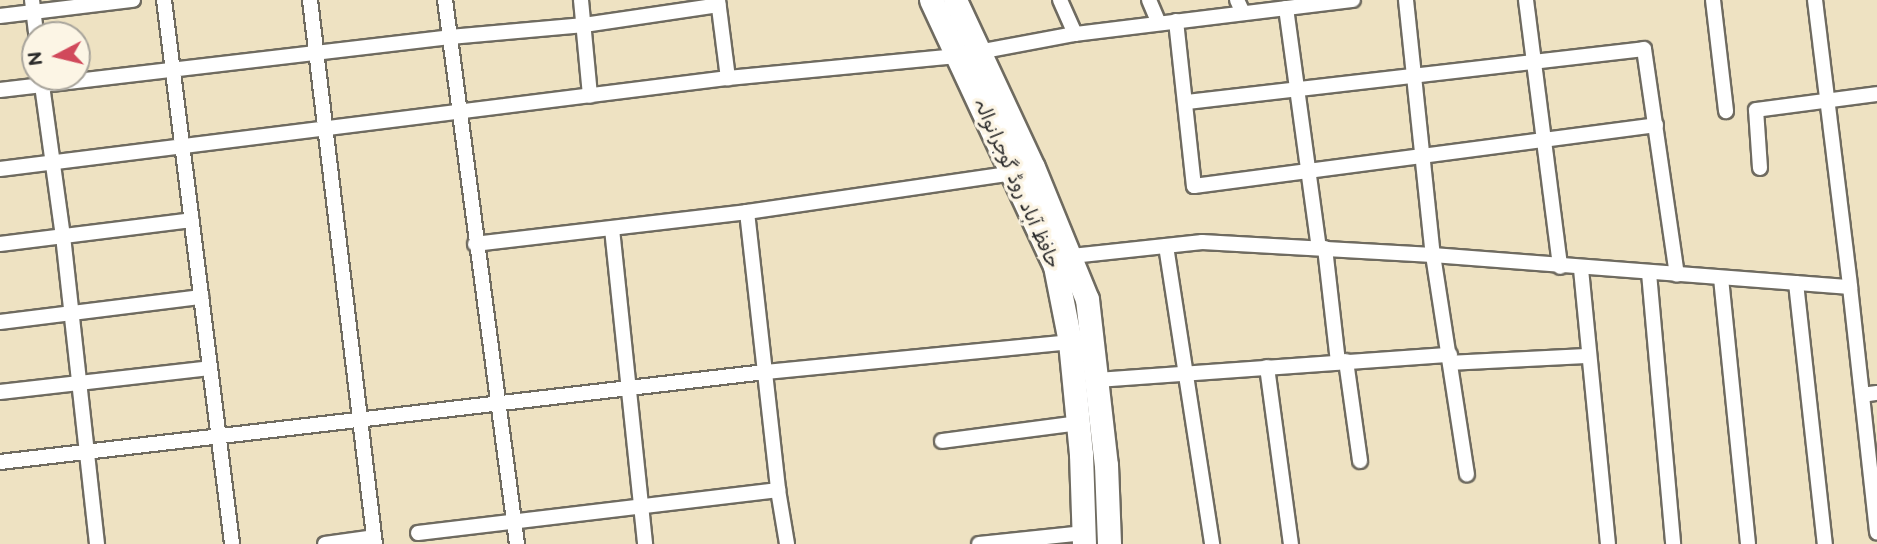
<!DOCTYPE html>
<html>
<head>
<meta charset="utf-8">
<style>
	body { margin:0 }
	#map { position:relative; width:1877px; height:544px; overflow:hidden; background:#eee2c2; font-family:"Balsamiq Sans","Playpen Sans Arabic",sans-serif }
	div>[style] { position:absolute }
	.roads { filter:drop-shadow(2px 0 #6f6b60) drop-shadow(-2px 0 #6f6b60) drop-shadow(0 2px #6f6b60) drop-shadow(0 -2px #6f6b60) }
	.minor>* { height:14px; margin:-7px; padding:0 7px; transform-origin:7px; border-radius:7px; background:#fff }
	.primary>* { height:23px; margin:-11.5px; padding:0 11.5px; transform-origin:11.5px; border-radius:11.5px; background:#fff }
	span { translate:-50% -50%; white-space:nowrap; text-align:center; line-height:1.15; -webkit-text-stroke:7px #fcf5e5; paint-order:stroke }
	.street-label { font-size:19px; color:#2b2b2b }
	.north { position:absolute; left:21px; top:21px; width:70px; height:70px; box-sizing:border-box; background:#fcf5e5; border:2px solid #a8a49b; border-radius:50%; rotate:263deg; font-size:19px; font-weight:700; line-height:28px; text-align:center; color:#2b2b2b }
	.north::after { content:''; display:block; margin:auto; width:24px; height:32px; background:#d1495b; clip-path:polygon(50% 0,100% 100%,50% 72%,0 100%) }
</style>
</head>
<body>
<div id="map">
	<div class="roads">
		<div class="minor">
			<div style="left:32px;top:0;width:35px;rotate:83deg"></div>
			<div style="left:164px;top:0;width:548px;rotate:82.87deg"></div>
			<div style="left:310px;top:0;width:548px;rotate:83.19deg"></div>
			<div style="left:445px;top:0;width:549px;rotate:82.46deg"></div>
			<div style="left:581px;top:0;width:96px;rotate:84.6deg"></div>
			<div style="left:718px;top:0;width:79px;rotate:82.7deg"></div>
			<div style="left:1060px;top:0;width:37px;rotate:66deg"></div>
			<div style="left:1149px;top:0;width:25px;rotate:67deg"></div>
			<div style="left:1237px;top:0;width:14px;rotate:65deg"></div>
			<div style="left:1406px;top:0;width:256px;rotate:84deg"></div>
			<div style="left:1433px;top:255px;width:222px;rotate:81.2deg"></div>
			<div style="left:1526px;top:0;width:269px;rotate:82.7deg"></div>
			<div style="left:1713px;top:0;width:112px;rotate:83.3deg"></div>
			<div style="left:1815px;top:0;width:289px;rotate:83deg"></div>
			<div style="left:1286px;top:8px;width:242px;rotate:82.2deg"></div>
			<div style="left:0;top:16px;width:134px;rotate:-6.9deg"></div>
			<div style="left:1176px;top:21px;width:166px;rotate:83.8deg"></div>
			<div style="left:1194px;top:186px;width:466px;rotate:-7.5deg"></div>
			<div style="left:41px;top:78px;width:160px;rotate:82.1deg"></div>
			<div style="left:63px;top:236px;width:310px;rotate:83.7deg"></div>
			<div style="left:0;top:90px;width:453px;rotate:-6.7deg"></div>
			<div style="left:450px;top:37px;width:135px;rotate:-5.1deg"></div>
			<div style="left:584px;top:25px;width:136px;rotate:-8.4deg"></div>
			<div style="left:1187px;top:102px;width:460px;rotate:-6.6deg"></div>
			<div style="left:1644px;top:49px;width:228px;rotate:81.7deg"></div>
			<div style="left:1760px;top:168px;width:58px;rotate:-93.9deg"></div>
			<div style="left:1756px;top:110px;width:122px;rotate:-7.5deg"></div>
			<div style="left:0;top:169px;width:734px;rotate:-7.13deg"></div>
			<div style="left:728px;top:78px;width:230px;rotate:-5.5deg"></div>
			<div style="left:957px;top:56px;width:120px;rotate:-10.6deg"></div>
			<div style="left:1075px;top:34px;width:280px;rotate:-7deg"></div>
			<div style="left:747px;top:212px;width:280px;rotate:83.6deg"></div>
			<div style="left:778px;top:490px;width:55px;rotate:80.5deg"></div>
			<div style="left:612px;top:229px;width:317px;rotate:84deg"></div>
			<div style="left:0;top:244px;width:193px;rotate:-7.1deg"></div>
			<div style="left:475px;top:244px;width:274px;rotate:-6.7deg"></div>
			<div style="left:747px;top:212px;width:269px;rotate:-8.3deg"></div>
			<div style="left:1166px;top:246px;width:302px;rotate:81.2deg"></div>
			<div style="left:1325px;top:248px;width:115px;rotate:83.5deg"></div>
			<div style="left:1072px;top:256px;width:131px;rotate:-6.1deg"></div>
			<div style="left:1202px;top:242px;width:231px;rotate:3.2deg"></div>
			<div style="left:1433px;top:255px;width:418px;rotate:4.4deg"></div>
			<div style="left:1850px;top:287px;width:247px;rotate:83.7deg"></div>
			<div style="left:1581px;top:269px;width:276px;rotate:84.4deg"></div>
			<div style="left:1649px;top:273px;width:272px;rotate:84.9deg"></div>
			<div style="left:1721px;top:278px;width:267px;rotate:84.2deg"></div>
			<div style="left:1796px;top:283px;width:263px;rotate:83.7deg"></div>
			<div style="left:0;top:322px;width:203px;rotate:-7.1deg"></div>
			<div style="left:1346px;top:361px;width:101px;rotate:82deg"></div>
			<div style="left:1450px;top:363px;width:139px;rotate:-2.9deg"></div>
			<div style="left:1267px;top:367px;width:179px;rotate:82.3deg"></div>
			<div style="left:1097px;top:380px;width:354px;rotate:-4.1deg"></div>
			<div style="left:0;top:392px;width:211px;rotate:-6.5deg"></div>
			<div style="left:1862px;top:395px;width:15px;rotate:-8deg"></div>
			<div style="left:942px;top:441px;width:137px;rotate:-7.5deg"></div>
			<div style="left:0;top:462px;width:770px;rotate:-6.71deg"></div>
			<div style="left:765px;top:372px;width:306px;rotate:-5.6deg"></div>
			<div style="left:418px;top:533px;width:363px;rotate:-6.8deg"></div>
			<div style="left:325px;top:544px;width:49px;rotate:-8.1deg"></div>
			<div style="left:979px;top:544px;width:106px;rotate:-6deg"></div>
		</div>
		<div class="primary">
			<div style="left:931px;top:0;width:293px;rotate:65deg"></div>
			<div style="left:1055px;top:266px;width:77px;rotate:78.8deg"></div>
			<div style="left:1070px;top:342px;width:113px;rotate:84.4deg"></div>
			<div style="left:1081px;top:454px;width:90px;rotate:88.1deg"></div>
			<div style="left:955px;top:0;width:184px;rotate:65deg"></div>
			<div style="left:1033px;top:167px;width:143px;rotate:67.8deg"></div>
			<div style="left:1087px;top:299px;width:167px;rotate:83.5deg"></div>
			<div style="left:1106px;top:465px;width:79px;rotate:87.8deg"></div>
		</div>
	</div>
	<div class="street-label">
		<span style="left:1016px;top:184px;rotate:66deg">حافظ آباد روڈ گوجرانوالہ</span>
	</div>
	<div class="north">N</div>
</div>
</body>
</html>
